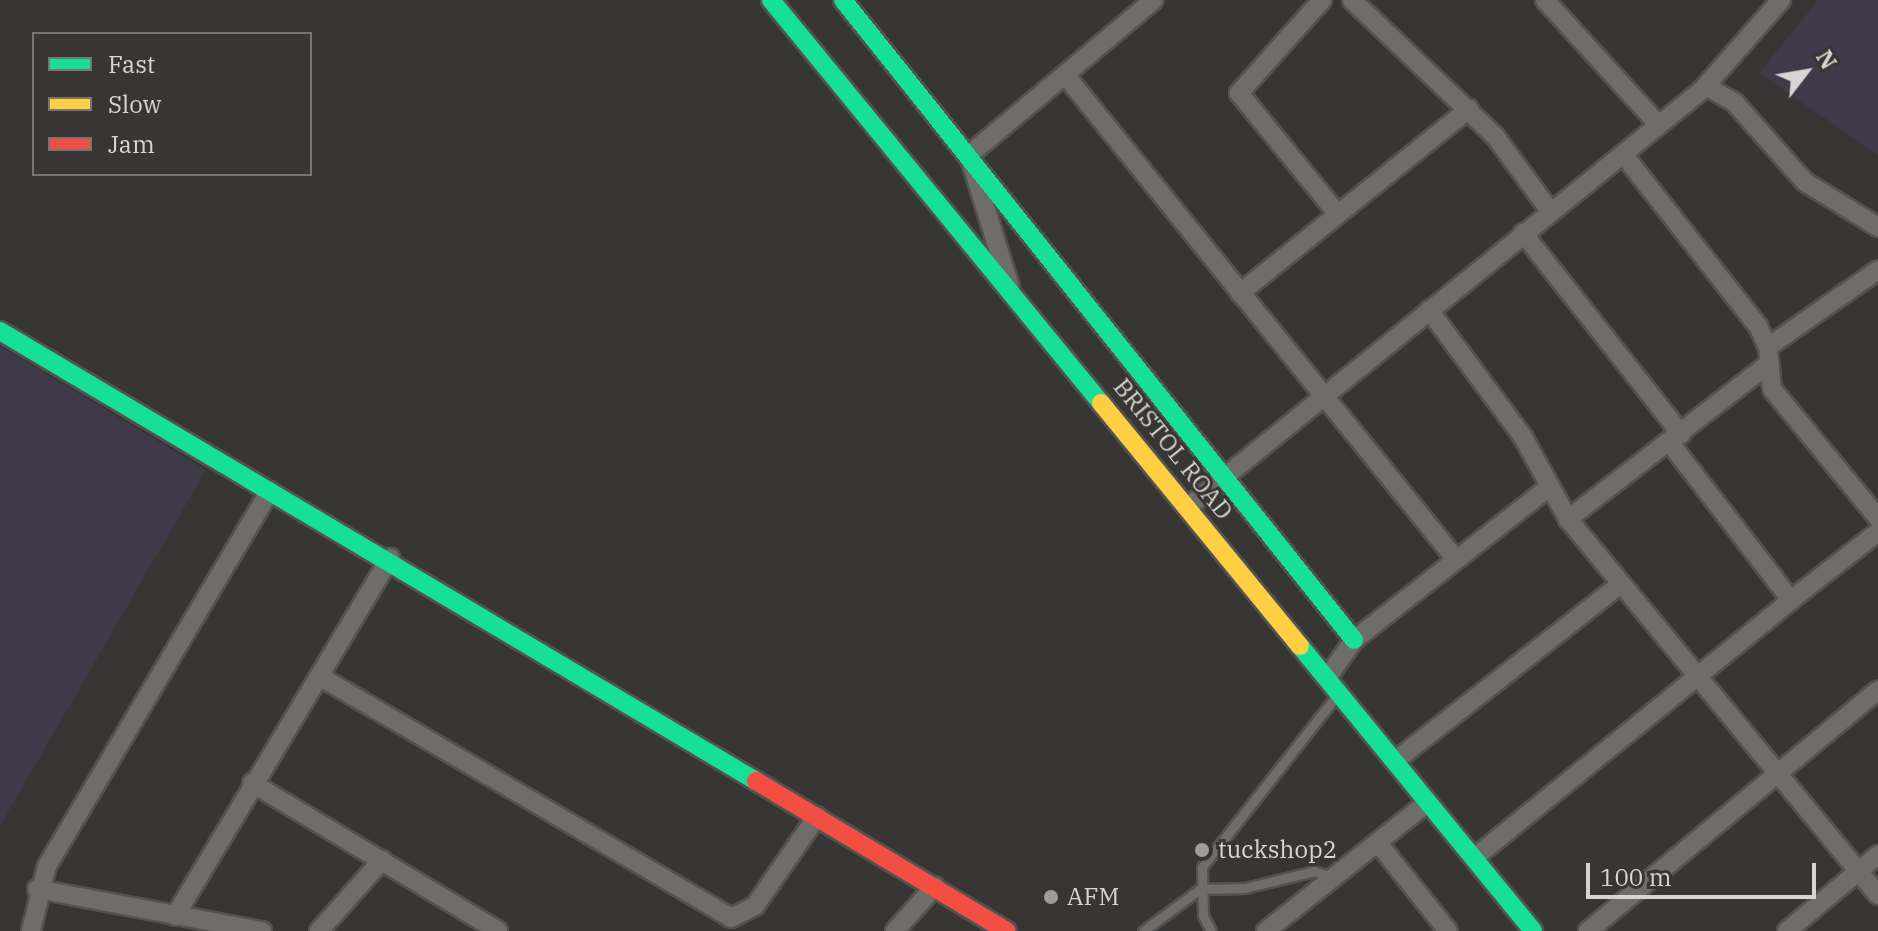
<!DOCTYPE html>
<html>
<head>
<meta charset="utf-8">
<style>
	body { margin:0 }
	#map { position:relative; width:1878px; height:931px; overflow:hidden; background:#373635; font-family:"IBM Plex Serif",serif }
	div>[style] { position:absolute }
	.education>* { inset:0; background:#3e3a49 }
	.roads { filter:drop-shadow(2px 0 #535251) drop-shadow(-2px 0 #535251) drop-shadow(0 2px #535251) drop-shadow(0 -2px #535251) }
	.lane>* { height:9px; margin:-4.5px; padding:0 4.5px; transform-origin:4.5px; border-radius:4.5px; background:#6e6d6c }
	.street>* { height:18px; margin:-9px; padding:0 9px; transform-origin:9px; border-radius:9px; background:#6e6d6c }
	.fast>* { height:18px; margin:-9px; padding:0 9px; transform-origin:9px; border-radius:9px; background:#16e098 }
	.slow>* { height:18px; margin:-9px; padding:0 9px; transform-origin:9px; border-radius:9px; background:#ffcf43 }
	.jam>* { height:18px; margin:-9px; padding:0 9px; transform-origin:9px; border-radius:9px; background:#f24e42 }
	.dots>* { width:22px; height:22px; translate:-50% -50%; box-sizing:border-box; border:4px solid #383534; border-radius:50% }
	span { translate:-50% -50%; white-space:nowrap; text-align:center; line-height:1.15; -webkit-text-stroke:6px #383534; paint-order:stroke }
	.street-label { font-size:24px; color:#d7d5d4 }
	.poi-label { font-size:24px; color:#d7d5d4 }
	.left { translate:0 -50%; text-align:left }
	.legend { position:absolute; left:32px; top:32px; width:280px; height:144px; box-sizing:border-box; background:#383534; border:2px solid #787574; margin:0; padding:10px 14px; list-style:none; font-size:24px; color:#d7d5d4 }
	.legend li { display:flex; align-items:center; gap:16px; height:40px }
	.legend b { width:40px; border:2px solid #787574 }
	.north { position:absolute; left:1766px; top:32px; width:80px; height:80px; -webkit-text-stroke:6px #383534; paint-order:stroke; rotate:59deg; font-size:22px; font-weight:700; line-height:32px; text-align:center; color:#d7d5d4 }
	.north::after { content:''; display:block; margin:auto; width:28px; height:36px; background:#d7d5d4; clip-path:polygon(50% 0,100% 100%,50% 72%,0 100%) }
	.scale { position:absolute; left:1586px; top:863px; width:230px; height:36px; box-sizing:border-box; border:4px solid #d7d5d4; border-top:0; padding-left:10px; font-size:24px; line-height:28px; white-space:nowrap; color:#d7d5d4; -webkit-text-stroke:6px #383534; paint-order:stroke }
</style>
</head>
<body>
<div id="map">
	<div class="education">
		<div style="clip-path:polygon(1818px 0,1878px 0,1878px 155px,1759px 73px)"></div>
		<div style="clip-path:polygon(0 346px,206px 470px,0 826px)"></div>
	</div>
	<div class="roads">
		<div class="lane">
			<div style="left:1143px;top:931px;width:71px;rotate:-36.4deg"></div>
			<div style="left:1200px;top:889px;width:45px;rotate:-1.3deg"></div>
			<div style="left:1245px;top:888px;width:71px;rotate:-13.8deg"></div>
			<div style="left:1314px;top:871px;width:21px;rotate:19deg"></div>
			<div style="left:1211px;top:931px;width:18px;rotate:-117deg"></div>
			<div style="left:1203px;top:915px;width:48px;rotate:-91.2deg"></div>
			<div style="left:1202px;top:867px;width:219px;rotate:-51.9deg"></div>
		</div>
		<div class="street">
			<div style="left:1322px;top:0;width:125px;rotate:131.7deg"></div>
			<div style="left:1239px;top:93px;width:154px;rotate:50.8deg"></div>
			<div style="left:1352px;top:0;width:197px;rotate:43.6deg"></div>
			<div style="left:1495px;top:136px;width:93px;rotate:53.7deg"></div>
			<div style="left:1545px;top:0;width:168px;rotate:47.7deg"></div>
			<div style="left:1066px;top:76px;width:618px;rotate:51.11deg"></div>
			<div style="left:1706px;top:86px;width:34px;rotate:30deg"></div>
			<div style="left:1735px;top:103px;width:106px;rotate:48.5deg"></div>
			<div style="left:1805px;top:182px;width:86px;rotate:31.7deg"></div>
			<div style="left:1623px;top:154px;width:219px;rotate:51.9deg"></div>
			<div style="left:1758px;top:326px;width:23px;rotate:65deg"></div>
			<div style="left:1768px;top:347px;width:42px;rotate:84.6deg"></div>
			<div style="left:1772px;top:389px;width:167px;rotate:50.6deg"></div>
			<div style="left:1523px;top:233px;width:256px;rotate:51.8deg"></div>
			<div style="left:1010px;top:287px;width:138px;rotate:-107.3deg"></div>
			<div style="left:969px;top:155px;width:241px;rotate:-40deg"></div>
			<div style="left:1240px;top:293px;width:294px;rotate:-38.8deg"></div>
			<div style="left:1429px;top:310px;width:158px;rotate:53.5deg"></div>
			<div style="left:1523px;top:437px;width:94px;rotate:61.2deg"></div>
			<div style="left:1568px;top:519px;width:487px;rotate:50.5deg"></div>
			<div style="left:1768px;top:347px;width:134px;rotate:-35deg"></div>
			<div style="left:1670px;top:443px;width:198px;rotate:52.4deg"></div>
			<div style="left:1791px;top:600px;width:110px;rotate:-38deg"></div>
			<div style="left:1189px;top:506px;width:660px;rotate:-39.04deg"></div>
			<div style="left:1702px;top:90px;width:120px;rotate:-48.7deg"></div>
			<div style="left:1568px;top:519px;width:252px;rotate:-37.7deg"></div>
			<div style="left:319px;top:676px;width:478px;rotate:30.4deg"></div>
			<div style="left:731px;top:918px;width:27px;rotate:-27deg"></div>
			<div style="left:755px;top:906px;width:109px;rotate:-55.4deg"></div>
			<div style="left:1327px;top:678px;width:47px;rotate:-54.6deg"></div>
			<div style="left:1354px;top:640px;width:246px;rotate:-38.1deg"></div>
			<div style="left:1395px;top:761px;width:287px;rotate:-38.1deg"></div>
			<div style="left:252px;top:783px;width:287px;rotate:31deg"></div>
			<div style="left:1378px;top:843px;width:112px;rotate:51.5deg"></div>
			<div style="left:1474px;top:858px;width:409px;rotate:-39.1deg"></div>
			<div style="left:37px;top:889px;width:229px;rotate:10.6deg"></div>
			<div style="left:175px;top:916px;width:418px;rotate:-59deg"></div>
			<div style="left:31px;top:931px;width:67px;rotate:-76.2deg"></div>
			<div style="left:47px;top:866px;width:436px;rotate:-59.3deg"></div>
			<div style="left:319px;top:931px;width:95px;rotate:-48.4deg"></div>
			<div style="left:895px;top:931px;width:60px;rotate:-48.4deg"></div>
			<div style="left:1266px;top:931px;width:207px;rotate:-38.5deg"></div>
			<div style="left:1588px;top:931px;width:377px;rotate:-39.7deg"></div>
			<div style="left:1787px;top:931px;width:119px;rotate:-39.9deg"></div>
		</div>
		<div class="fast">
			<div style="left:771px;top:0;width:521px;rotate:50.69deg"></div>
			<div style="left:843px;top:0;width:819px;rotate:51.39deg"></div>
			<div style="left:0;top:331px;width:880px;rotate:30.76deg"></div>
			<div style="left:1300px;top:646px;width:368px;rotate:50.7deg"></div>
		</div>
		<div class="slow">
			<div style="left:1101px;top:403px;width:314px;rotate:50.7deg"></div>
		</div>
		<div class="jam">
			<div style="left:756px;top:781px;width:292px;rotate:30.9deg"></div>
		</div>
	</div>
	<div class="dots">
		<div style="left:1202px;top:850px;background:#9f9d9c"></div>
		<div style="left:1051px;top:897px;background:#9f9d9c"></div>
	</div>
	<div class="street-label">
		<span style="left:1173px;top:449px;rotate:51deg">BRISTOL ROAD</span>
	</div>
	<div class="poi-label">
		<span class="left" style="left:1218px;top:850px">tuckshop2</span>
		<span class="left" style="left:1067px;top:897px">AFM</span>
	</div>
	<ul class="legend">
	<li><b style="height:10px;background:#16e098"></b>Fast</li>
	<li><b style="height:10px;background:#ffcf43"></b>Slow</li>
	<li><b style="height:10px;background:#f24e42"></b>Jam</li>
	</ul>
	<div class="north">N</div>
	<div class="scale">100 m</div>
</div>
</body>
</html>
